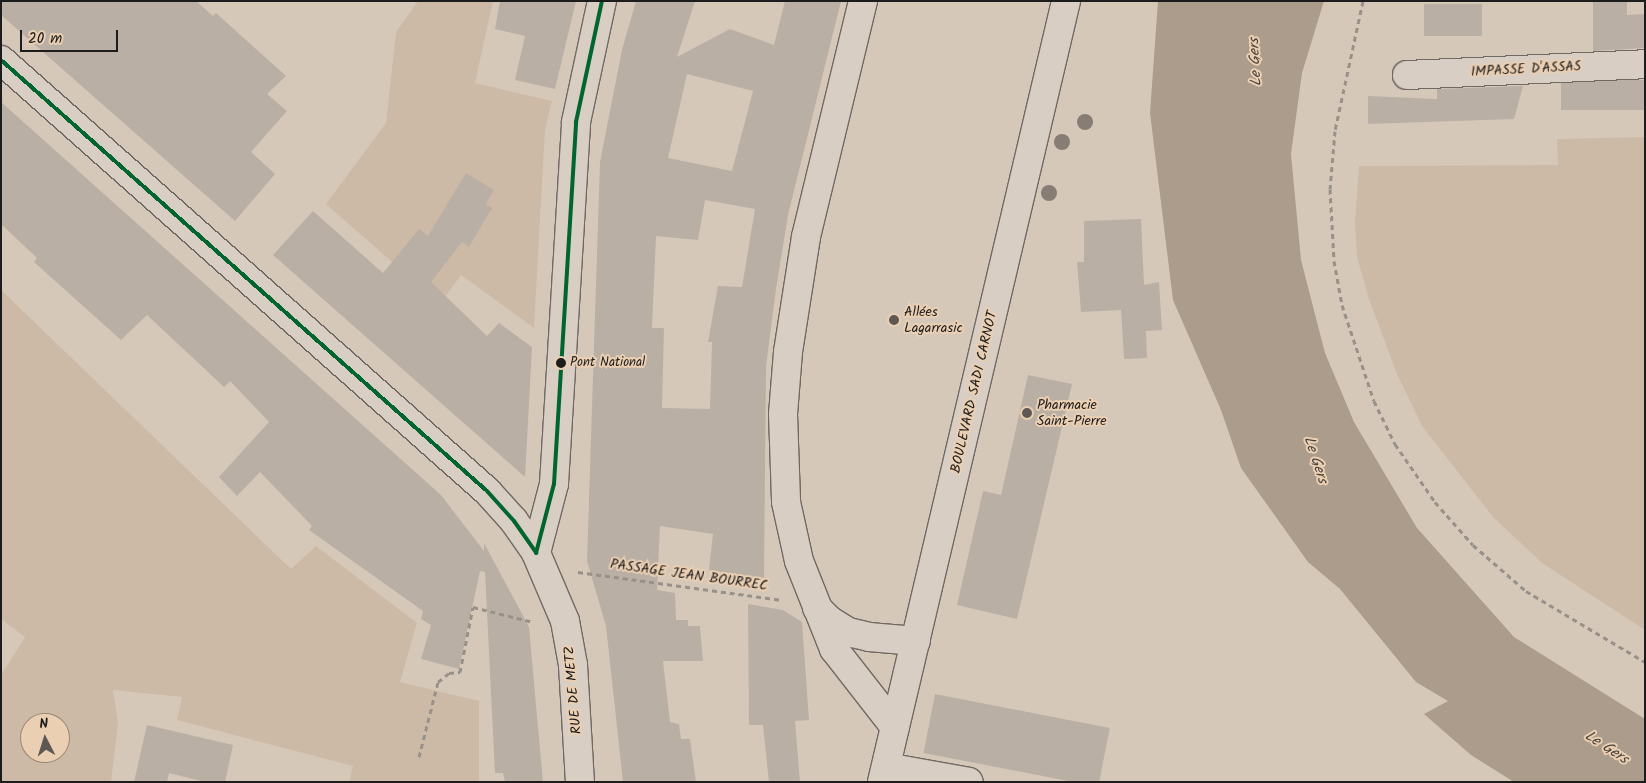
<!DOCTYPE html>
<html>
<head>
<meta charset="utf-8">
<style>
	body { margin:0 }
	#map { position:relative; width:1646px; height:783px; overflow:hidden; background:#d6c8b9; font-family:Kalam,sans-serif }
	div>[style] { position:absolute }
	.green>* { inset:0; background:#cdbaa6 }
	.water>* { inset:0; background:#ab9c8b }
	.building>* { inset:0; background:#b9afa4; transform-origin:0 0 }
	.path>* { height:3px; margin-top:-1.5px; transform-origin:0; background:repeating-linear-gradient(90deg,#989189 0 5px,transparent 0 9px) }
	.roads { filter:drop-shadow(1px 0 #706963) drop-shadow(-1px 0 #706963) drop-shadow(0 1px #706963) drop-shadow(0 -1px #706963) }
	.minor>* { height:28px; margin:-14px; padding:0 14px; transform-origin:14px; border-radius:14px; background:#d8cec3 }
	.major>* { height:28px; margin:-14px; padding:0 14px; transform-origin:14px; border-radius:14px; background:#d8cec3 }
	.bus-1>* { height:4px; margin:-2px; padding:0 2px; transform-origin:2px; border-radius:2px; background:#00652e }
	.trees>* { width:16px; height:16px; margin:-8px; border-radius:50%; background:#877d74 }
	.dots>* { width:14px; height:14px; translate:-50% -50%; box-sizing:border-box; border:2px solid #ebcfb2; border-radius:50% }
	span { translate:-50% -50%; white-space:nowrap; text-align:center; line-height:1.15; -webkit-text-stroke:4px #ebcfb2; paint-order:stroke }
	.bus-label { font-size:13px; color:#1c1c1c }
	.left { translate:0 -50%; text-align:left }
	.street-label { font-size:14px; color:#1c1c1c }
	.poi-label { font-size:14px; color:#1c1c1c }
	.water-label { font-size:15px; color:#48423c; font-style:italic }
	.frame { position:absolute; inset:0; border:2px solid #1c1c1c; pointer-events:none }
	.north { position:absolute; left:20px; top:713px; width:50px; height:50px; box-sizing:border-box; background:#ebcfb2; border:1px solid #988776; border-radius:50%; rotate:355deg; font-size:14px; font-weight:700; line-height:20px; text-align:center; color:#1c1c1c }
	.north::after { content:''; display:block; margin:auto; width:18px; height:22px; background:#5d5853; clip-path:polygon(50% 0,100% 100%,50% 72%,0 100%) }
	.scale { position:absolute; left:20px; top:30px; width:98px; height:22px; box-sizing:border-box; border:2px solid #1c1c1c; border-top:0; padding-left:6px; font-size:15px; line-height:18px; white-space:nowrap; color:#1c1c1c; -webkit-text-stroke:4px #ebcfb2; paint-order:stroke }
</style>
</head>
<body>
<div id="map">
	<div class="green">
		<div style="clip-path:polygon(418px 1px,493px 1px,475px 83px,552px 101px,545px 130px,534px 328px,461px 275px,440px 304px,326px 204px,386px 123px,396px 32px)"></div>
		<div style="clip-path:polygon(1645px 137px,1645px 630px,1542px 563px,1493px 517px,1422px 426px,1397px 374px,1369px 299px,1357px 257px,1355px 222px,1359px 166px,1558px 165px,1557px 139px)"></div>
		<div style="clip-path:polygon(evenodd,1px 290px,291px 569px,316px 546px,417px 623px,400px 682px,479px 701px,479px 782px,349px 782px,353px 766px,177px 720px,182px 697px,113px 690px,118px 724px,111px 782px,1px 782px,1px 675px,25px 637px,1px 619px,1px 290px,30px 723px,60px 723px,60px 753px,30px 753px,30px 723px)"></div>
	</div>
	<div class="water">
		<div style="clip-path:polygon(1158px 1px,1324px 1px,1302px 73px,1291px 154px,1301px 260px,1325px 353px,1354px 422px,1417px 528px,1514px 637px,1645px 719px,1645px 782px,1514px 782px,1471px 755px,1424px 714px,1448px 701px,1416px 682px,1340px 589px,1308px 562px,1241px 468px,1221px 410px,1173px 300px,1150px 113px)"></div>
	</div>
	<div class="building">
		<div style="clip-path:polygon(1px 1px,196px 1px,213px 16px,216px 13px,286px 76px,267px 94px,287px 111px,251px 152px,275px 174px,235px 221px,1px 15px)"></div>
		<div style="clip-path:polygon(500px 1px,576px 1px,555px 89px,515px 80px,525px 36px,495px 29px)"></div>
		<div style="clip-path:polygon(evenodd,636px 1px,695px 1px,677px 57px,730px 29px,774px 45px,785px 1px,841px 1px,788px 215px,776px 289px,766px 366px,764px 578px,709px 570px,713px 534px,660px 526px,657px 590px,675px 593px,676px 620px,688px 620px,688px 626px,700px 626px,703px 661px,663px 661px,670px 722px,679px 724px,681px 739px,690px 739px,696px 782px,623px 782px,606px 626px,587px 561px,600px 162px,622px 50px,636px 1px,687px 74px,753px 91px,732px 171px,668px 158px,687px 74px,636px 1px,705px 200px,755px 209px,742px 287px,718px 286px,708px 342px,712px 342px,710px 409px,662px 408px,664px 328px,652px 328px,656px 236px,698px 240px,705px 200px)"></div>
		<div style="clip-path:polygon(1593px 1px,1627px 1px,1627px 15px,1645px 14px,1645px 48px,1593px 51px)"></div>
		<div style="left:1482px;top:4px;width:32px;height:58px;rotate:90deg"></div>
		<div style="left:1645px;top:80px;width:30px;height:84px;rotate:90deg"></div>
		<div style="clip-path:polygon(1523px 86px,1514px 119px,1368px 124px,1368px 96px,1437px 99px,1437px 89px)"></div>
		<div style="clip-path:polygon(1px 102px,441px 495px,484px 551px,484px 543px,529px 627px,543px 782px,505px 782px,503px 773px,495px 773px,485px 572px,480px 571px,459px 669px,421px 659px,431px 625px,421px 619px,423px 611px,309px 530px,312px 526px,260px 472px,237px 496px,219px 477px,269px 422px,230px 381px,224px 387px,147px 315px,121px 340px,34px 262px,37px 258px,1px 224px)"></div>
		<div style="clip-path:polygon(466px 173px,494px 190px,486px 204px,492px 208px,469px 247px,462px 242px,431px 282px,487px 336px,499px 323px,532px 347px,525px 477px,273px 255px,313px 211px,383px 273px,419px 229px,428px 236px)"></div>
		<div style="clip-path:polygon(1141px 219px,1144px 285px,1159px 282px,1162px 330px,1146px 331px,1147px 358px,1124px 359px,1121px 310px,1081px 312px,1077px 262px,1084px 262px,1084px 221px)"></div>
		<div style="clip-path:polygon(1028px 375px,1072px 384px,1017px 619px,957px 605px,983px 491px,1001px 495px)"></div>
		<div style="clip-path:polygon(748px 604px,783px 610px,802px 622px,809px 720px,795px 721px,800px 782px,769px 782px,763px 725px,749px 725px)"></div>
		<div style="left:935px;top:694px;width:178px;height:60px;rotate:11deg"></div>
		<div style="clip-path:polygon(147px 725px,233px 745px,225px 782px,205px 782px,169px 773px,167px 782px,134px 782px)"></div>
	</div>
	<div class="path">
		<div style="left:1363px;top:1px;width:133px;rotate:102.2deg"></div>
		<div style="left:1335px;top:131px;width:58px;rotate:94.9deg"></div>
		<div style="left:1330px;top:189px;width:72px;rotate:86.8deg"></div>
		<div style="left:1334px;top:261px;width:45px;rotate:79.7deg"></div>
		<div style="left:1342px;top:305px;width:101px;rotate:71.6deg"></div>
		<div style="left:1374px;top:401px;width:48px;rotate:64deg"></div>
		<div style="left:1395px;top:444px;width:70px;rotate:55.4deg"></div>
		<div style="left:1435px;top:502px;width:57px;rotate:48.5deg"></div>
		<div style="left:1473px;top:545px;width:70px;rotate:41deg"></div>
		<div style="left:1526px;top:591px;width:139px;rotate:30.8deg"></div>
		<div style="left:578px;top:572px;width:206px;rotate:7.8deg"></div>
		<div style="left:419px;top:757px;width:77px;rotate:-75.8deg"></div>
		<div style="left:438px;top:682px;width:14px;rotate:-39deg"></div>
		<div style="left:449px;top:673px;width:11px;rotate:-5deg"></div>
		<div style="left:460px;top:672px;width:66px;rotate:-78.7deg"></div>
		<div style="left:473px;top:607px;width:62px;rotate:14deg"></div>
	</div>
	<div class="roads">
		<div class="minor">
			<div style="left:863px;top:1px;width:243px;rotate:103.6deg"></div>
			<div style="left:806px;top:237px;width:116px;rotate:98.9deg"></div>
			<div style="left:788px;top:352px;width:62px;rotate:94.6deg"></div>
			<div style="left:783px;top:414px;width:88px;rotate:88deg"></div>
			<div style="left:786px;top:502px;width:60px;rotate:77.6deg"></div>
			<div style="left:799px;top:561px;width:95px;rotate:68.3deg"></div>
			<div style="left:834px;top:649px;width:99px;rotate:52deg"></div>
			<div style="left:1407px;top:75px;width:238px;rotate:-2.6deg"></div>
			<div style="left:536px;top:553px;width:71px;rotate:-75.4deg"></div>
			<div style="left:554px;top:484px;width:363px;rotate:-86.5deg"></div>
			<div style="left:576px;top:122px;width:124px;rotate:-77.9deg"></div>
			<div style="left:817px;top:608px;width:17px;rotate:45deg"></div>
			<div style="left:829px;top:620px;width:22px;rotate:32deg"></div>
			<div style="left:848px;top:632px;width:22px;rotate:13deg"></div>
			<div style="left:869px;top:637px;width:47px;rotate:4.9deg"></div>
			<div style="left:886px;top:767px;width:84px;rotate:10.2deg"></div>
		</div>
		<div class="major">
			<div style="left:1px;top:60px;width:650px;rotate:41.57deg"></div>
			<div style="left:487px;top:491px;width:40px;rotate:48deg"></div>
			<div style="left:514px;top:521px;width:39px;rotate:55deg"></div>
			<div style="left:536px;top:553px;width:74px;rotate:66.9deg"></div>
			<div style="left:565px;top:621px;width:45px;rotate:79.7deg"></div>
			<div style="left:573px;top:665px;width:117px;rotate:86.6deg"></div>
			<div style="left:882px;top:782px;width:802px;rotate:-76.74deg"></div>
		</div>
	</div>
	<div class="bus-1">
		<div style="left:1px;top:60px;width:650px;rotate:41.57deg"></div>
		<div style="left:487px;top:491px;width:40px;rotate:48deg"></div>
		<div style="left:514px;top:521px;width:39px;rotate:55deg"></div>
		<div style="left:536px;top:553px;width:71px;rotate:-75.4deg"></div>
		<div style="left:554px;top:484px;width:363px;rotate:-86.5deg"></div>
		<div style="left:576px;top:122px;width:124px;rotate:-77.9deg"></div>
	</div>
	<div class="trees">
		<div style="left:1085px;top:122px"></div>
		<div style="left:1062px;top:142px"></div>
		<div style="left:1049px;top:193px"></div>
	</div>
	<div class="dots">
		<div style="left:894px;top:320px;background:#5d5853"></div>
		<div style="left:561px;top:363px;background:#1c1c1c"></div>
		<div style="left:1027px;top:413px;background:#5d5853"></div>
	</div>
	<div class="bus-label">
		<span class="left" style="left:570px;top:363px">Pont National</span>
	</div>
	<div class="street-label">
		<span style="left:1526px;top:69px;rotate:-3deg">IMPASSE D'ASSAS</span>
		<span style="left:974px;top:392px;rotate:-77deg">BOULEVARD SADI CARNOT</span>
		<span style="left:689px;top:575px;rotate:8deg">PASSAGE JEAN BOURREC</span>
		<span style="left:573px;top:690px;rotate:-95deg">RUE DE METZ</span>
	</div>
	<div class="poi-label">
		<span class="left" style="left:904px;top:320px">Allées<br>Lagarrasic</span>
		<span class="left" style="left:1037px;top:413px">Pharmacie<br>Saint-Pierre</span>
	</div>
	<div class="water-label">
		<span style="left:1256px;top:62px;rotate:-93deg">Le Gers</span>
		<span style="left:1315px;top:460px;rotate:72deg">Le Gers</span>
		<span style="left:1606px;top:748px;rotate:33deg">Le Gers</span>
	</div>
	<div class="frame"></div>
	<div class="north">N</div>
	<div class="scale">20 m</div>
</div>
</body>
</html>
